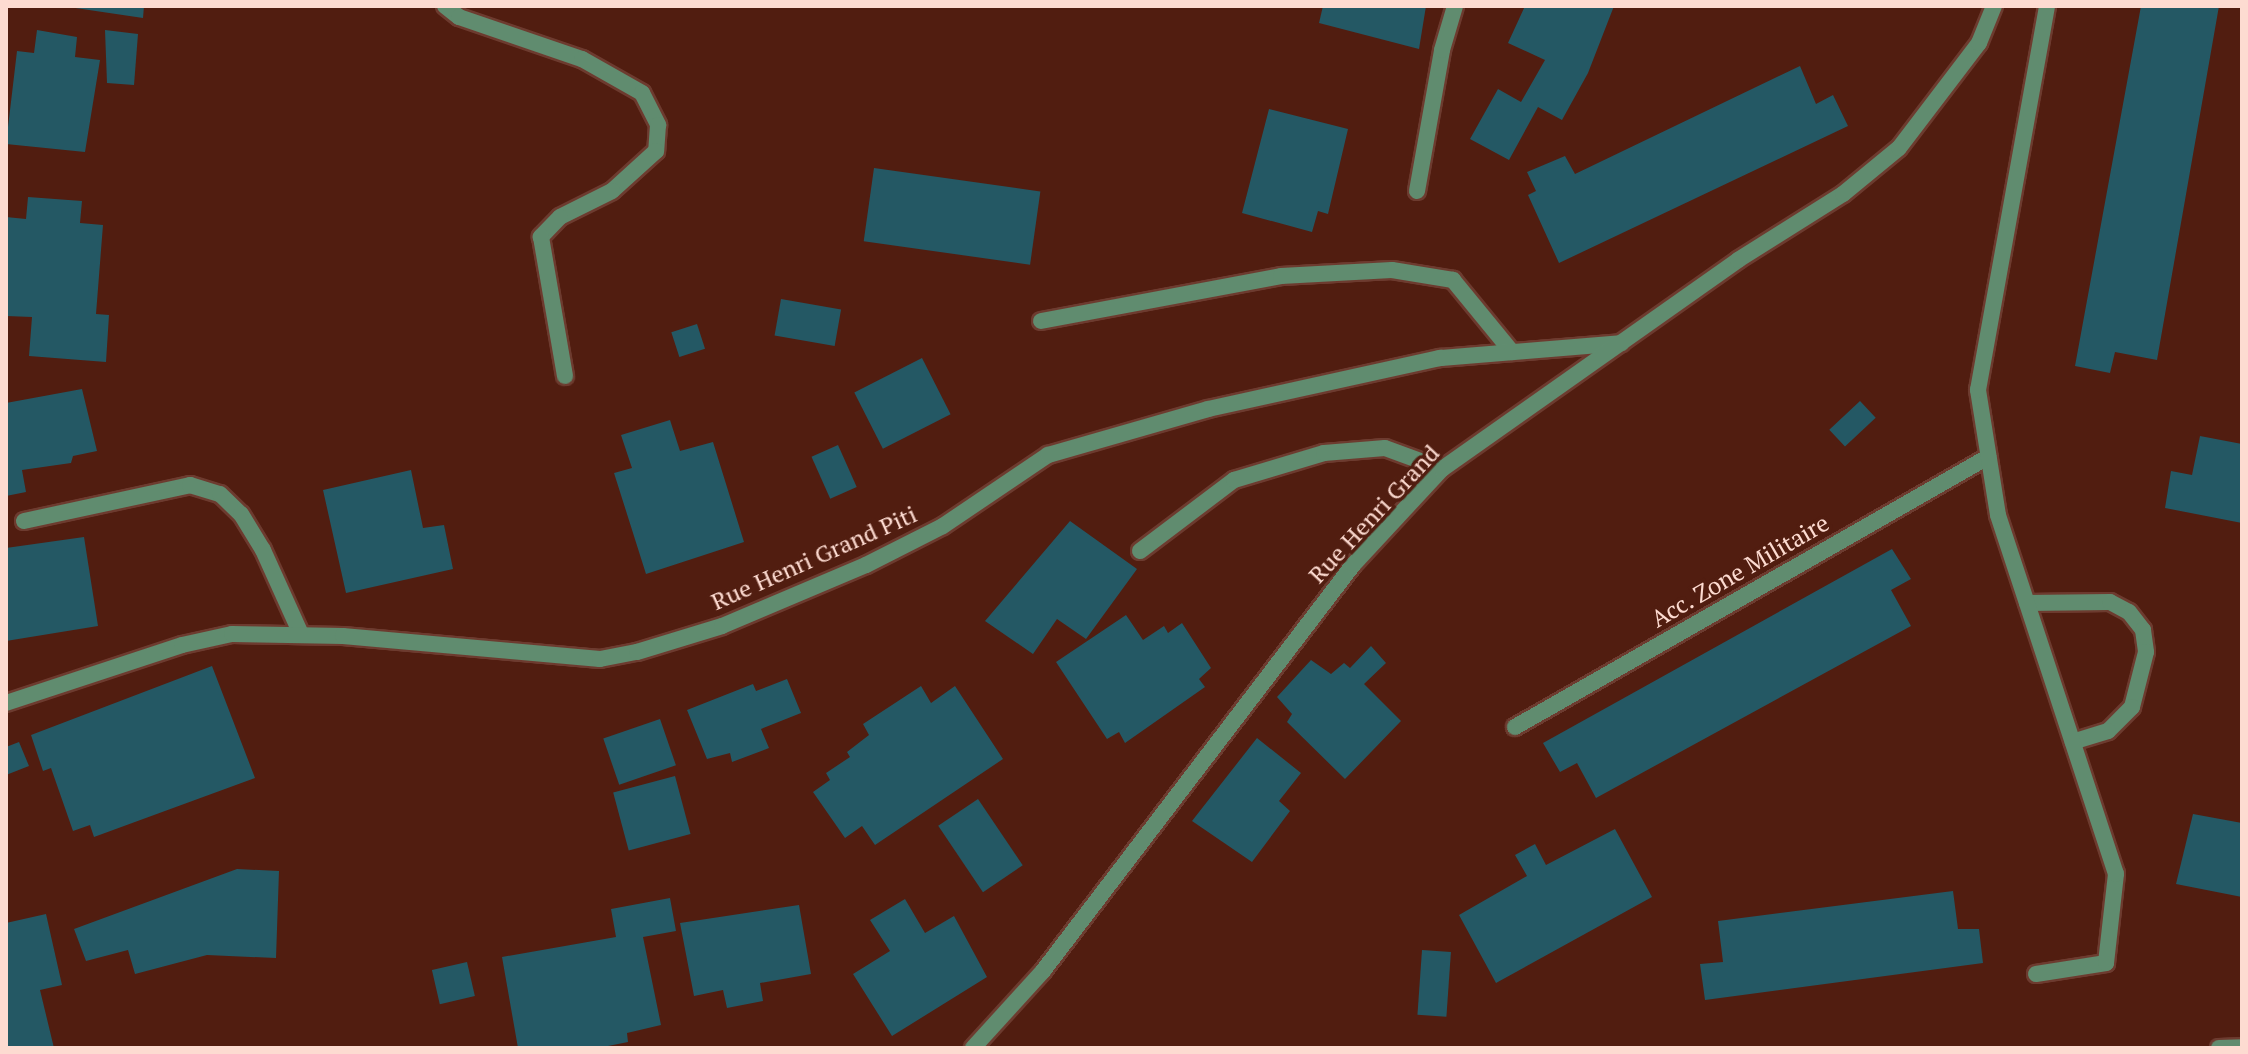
<!DOCTYPE html>
<html>
<head>
<meta charset="utf-8">
<style>
	body { margin:0 }
	#map { position:relative; width:2248px; height:1054px; overflow:hidden; background:#511d10; font-family:"PT Serif",serif }
	div>[style] { position:absolute }
	.building>* { inset:0; background:#245864; transform-origin:0 0 }
	.roads { filter:drop-shadow(2px 0 #6d3b2f) drop-shadow(-2px 0 #6d3b2f) drop-shadow(0 2px #6d3b2f) drop-shadow(0 -2px #6d3b2f) }
	.service>* { height:16px; margin:-8px; padding:0 8px; transform-origin:8px; border-radius:8px; background:#608c6f }
	.minor>* { height:16px; margin:-8px; padding:0 8px; transform-origin:8px; border-radius:8px; background:#608c6f }
	span { translate:-50% -50%; white-space:nowrap; text-align:center; line-height:1.15; -webkit-text-stroke:7px #511d10; paint-order:stroke }
	.street-label { font-size:24px; color:#fddbd1 }
	.frame { position:absolute; inset:0; border:8px solid #fddbd1; pointer-events:none }
</style>
</head>
<body>
<div id="map">
	<div class="building">
		<div style="clip-path:polygon(62px 6px,144px 6px,143px 18px)"></div>
		<div style="clip-path:polygon(1323px 6px,1426px 6px,1419px 49px,1319px 23px)"></div>
		<div style="clip-path:polygon(1525px 6px,1614px 6px,1588px 73px,1562px 120px,1538px 107px,1509px 160px,1470px 139px,1498px 89px,1521px 102px,1545px 60px,1508px 43px)"></div>
		<div style="clip-path:polygon(2141px 6px,2219px 6px,2157px 360px,2115px 352px,2110px 373px,2075px 366px)"></div>
		<div style="clip-path:polygon(37px 30px,77px 37px,75px 57px,100px 60px,85px 152px,6px 144px,17px 51px,34px 53px)"></div>
		<div style="clip-path:polygon(105px 30px,138px 34px,134px 85px,107px 83px)"></div>
		<div style="clip-path:polygon(1800px 66px,1816px 104px,1833px 95px,1848px 126px,1559px 263px,1528px 195px,1536px 191px,1527px 172px,1565px 156px,1575px 174px)"></div>
		<div style="clip-path:polygon(1269px 109px,1348px 129px,1328px 214px,1318px 211px,1312px 232px,1242px 213px)"></div>
		<div style="left:874px;top:168px;width:168px;height:74px;rotate:8deg"></div>
		<div style="clip-path:polygon(28px 197px,82px 201px,80px 223px,103px 225px,96px 314px,109px 315px,106px 362px,29px 356px,32px 317px,6px 316px,6px 217px,26px 219px)"></div>
		<div style="left:781px;top:299px;width:61px;height:37px;rotate:10deg"></div>
		<div style="left:697px;top:324px;width:26px;height:27px;rotate:72deg"></div>
		<div style="left:922px;top:358px;width:63px;height:76px;rotate:63deg"></div>
		<div style="clip-path:polygon(82px 389px,97px 451px,73px 456px,71px 463px,22px 470px,26px 492px,6px 496px,6px 403px)"></div>
		<div style="left:1860px;top:401px;width:23px;height:42px;rotate:47deg"></div>
		<div style="clip-path:polygon(670px 420px,680px 451px,713px 442px,744px 542px,646px 574px,614px 473px,632px 468px,621px 435px)"></div>
		<div style="clip-path:polygon(2200px 436px,2242px 444px,2242px 523px,2165px 508px,2171px 471px,2192px 475px)"></div>
		<div style="left:838px;top:445px;width:46px;height:29px;rotate:66deg"></div>
		<div style="clip-path:polygon(411px 470px,423px 528px,444px 525px,453px 569px,346px 593px,323px 490px)"></div>
		<div style="clip-path:polygon(1070px 521px,1137px 569px,1086px 639px,1057px 619px,1033px 654px,985px 621px)"></div>
		<div style="clip-path:polygon(84px 537px,98px 626px,6px 641px,6px 548px)"></div>
		<div style="clip-path:polygon(1892px 549px,1911px 579px,1891px 590px,1911px 626px,1596px 798px,1577px 763px,1560px 772px,1543px 743px)"></div>
		<div style="clip-path:polygon(1126px 615px,1143px 640px,1164px 626px,1168px 633px,1182px 623px,1211px 668px,1199px 679px,1205px 687px,1125px 743px,1119px 732px,1107px 739px,1056px 662px)"></div>
		<div style="clip-path:polygon(1371px 646px,1386px 663px,1364px 684px,1401px 721px,1345px 779px,1287px 722px,1292px 714px,1277px 697px,1311px 660px,1331px 674px,1344px 663px,1350px 668px)"></div>
		<div style="clip-path:polygon(212px 666px,255px 778px,94px 837px,90px 825px,73px 831px,51px 768px,43px 771px,31px 735px)"></div>
		<div style="clip-path:polygon(787px 679px,801px 713px,761px 729px,769px 748px,732px 762px,730px 753px,707px 759px,687px 710px,753px 684px,756px 691px)"></div>
		<div style="clip-path:polygon(921px 686px,931px 703px,955px 686px,1003px 759px,875px 845px,862px 826px,845px 838px,813px 792px,830px 780px,826px 773px,850px 757px,847px 752px,869px 735px,863px 724px)"></div>
		<div style="left:660px;top:719px;width:49px;height:60px;rotate:71deg"></div>
		<div style="clip-path:polygon(1257px 738px,1301px 773px,1279px 801px,1290px 811px,1252px 862px,1192px 821px)"></div>
		<div style="clip-path:polygon(19px 742px,29px 766px,6px 775px,6px 747px)"></div>
		<div style="left:675px;top:776px;width:60px;height:64px;rotate:75deg"></div>
		<div style="left:978px;top:799px;width:80px;height:48px;rotate:56deg"></div>
		<div style="clip-path:polygon(2193px 814px,2242px 823px,2242px 897px,2176px 884px)"></div>
		<div style="clip-path:polygon(1615px 829px,1652px 897px,1496px 983px,1459px 915px,1527px 876px,1515px 855px,1535px 844px,1546px 865px)"></div>
		<div style="clip-path:polygon(237px 869px,279px 871px,276px 958px,207px 955px,135px 974px,128px 950px,86px 961px,74px 929px)"></div>
		<div style="clip-path:polygon(1953px 891px,1958px 929px,1979px 929px,1983px 963px,1705px 1000px,1700px 964px,1723px 962px,1718px 921px)"></div>
		<div style="clip-path:polygon(670px 898px,676px 931px,643px 937px,661px 1025px,627px 1033px,628px 1042px,598px 1048px,518px 1048px,502px 957px,616px 937px,611px 909px)"></div>
		<div style="clip-path:polygon(905px 899px,925px 933px,954px 916px,987px 977px,892px 1036px,853px 974px,890px 951px,870px 920px)"></div>
		<div style="clip-path:polygon(799px 905px,811px 974px,760px 983px,763px 1001px,727px 1008px,723px 990px,694px 996px,680px 923px)"></div>
		<div style="clip-path:polygon(46px 914px,62px 985px,40px 990px,54px 1048px,6px 1048px,6px 923px)"></div>
		<div style="left:1422px;top:950px;width:29px;height:65px;rotate:4deg"></div>
		<div style="left:467px;top:962px;width:35px;height:36px;rotate:77deg"></div>
	</div>
	<div class="roads">
		<div class="service">
			<div style="left:1041px;top:321px;width:244px;rotate:-10.6deg"></div>
			<div style="left:1281px;top:276px;width:111px;rotate:-3.1deg"></div>
			<div style="left:1392px;top:270px;width:62px;rotate:9.3deg"></div>
			<div style="left:1453px;top:280px;width:93px;rotate:50.7deg"></div>
			<div style="left:24px;top:521px;width:170px;rotate:-12.2deg"></div>
			<div style="left:190px;top:485px;width:31px;rotate:17deg"></div>
			<div style="left:220px;top:494px;width:29px;rotate:44deg"></div>
			<div style="left:241px;top:514px;width:42px;rotate:58.6deg"></div>
			<div style="left:263px;top:550px;width:92px;rotate:65.7deg"></div>
			<div style="left:1140px;top:551px;width:118px;rotate:-37.1deg"></div>
			<div style="left:1234px;top:480px;width:94px;rotate:-16.7deg"></div>
			<div style="left:1324px;top:453px;width:61px;rotate:-4.7deg"></div>
			<div style="left:1385px;top:448px;width:61px;rotate:20.2deg"></div>
			<div style="left:2027px;top:603px;width:83px;rotate:-0.7deg"></div>
			<div style="left:2110px;top:602px;width:21px;rotate:28deg"></div>
			<div style="left:2129px;top:612px;width:23px;rotate:52deg"></div>
			<div style="left:2143px;top:630px;width:22px;rotate:82deg"></div>
			<div style="left:2146px;top:652px;width:57px;rotate:104.3deg"></div>
			<div style="left:2132px;top:707px;width:34px;rotate:135deg"></div>
			<div style="left:2108px;top:731px;width:37px;rotate:163deg"></div>
		</div>
		<div class="minor">
			<div style="left:445px;top:6px;width:18px;rotate:38deg"></div>
			<div style="left:459px;top:17px;width:130px;rotate:18.9deg"></div>
			<div style="left:582px;top:59px;width:69px;rotate:29.5deg"></div>
			<div style="left:642px;top:93px;width:36px;rotate:63deg"></div>
			<div style="left:658px;top:125px;width:26px;rotate:94deg"></div>
			<div style="left:656px;top:151px;width:59px;rotate:137.7deg"></div>
			<div style="left:612px;top:191px;width:58px;rotate:153.4deg"></div>
			<div style="left:560px;top:217px;width:28px;rotate:134deg"></div>
			<div style="left:541px;top:237px;width:141px;rotate:80.2deg"></div>
			<div style="left:1417px;top:191px;width:143px;rotate:-79.9deg"></div>
			<div style="left:1442px;top:50px;width:46px;rotate:-73.5deg"></div>
			<div style="left:6px;top:703px;width:185px;rotate:-18.2deg"></div>
			<div style="left:182px;top:645px;width:51px;rotate:-12.4deg"></div>
			<div style="left:232px;top:634px;width:111px;rotate:1deg"></div>
			<div style="left:343px;top:636px;width:258px;rotate:5.1deg"></div>
			<div style="left:600px;top:659px;width:38px;rotate:-11deg"></div>
			<div style="left:637px;top:652px;width:89px;rotate:-17deg"></div>
			<div style="left:722px;top:626px;width:156px;rotate:-23deg"></div>
			<div style="left:866px;top:565px;width:86px;rotate:-26.9deg"></div>
			<div style="left:943px;top:526px;width:127px;rotate:-34.1deg"></div>
			<div style="left:1048px;top:455px;width:166px;rotate:-16deg"></div>
			<div style="left:1208px;top:409px;width:238px;rotate:-12.4deg"></div>
			<div style="left:1440px;top:358px;width:182px;rotate:-4.7deg"></div>
			<div style="left:1515px;top:727px;width:545px;rotate:-29.72deg"></div>
			<div style="left:2036px;top:974px;width:71px;rotate:-8.9deg"></div>
			<div style="left:2106px;top:963px;width:90px;rotate:-83.6deg"></div>
			<div style="left:2116px;top:874px;width:378px;rotate:-108.2deg"></div>
			<div style="left:1998px;top:515px;width:127px;rotate:-99.1deg"></div>
			<div style="left:1978px;top:390px;width:390px;rotate:-79.8deg"></div>
			<div style="left:973px;top:1048px;width:104px;rotate:-47.7deg"></div>
			<div style="left:1043px;top:971px;width:511px;rotate:-52.64deg"></div>
			<div style="left:1353px;top:565px;width:131px;rotate:-47.2deg"></div>
			<div style="left:1442px;top:469px;width:362px;rotate:-35.2deg"></div>
			<div style="left:1738px;top:260px;width:124px;rotate:-32.2deg"></div>
			<div style="left:1843px;top:194px;width:72px;rotate:-39.4deg"></div>
			<div style="left:1899px;top:148px;width:132px;rotate:-52.7deg"></div>
			<div style="left:1979px;top:43px;width:40px;rotate:-68deg"></div>
			<div style="left:2219px;top:1048px;width:23px;rotate:-2deg"></div>
		</div>
	</div>
	<div class="street-label">
		<span style="left:1374px;top:514px;rotate:-47deg">Rue Henri Grand</span>
		<span style="left:814px;top:558px;rotate:-24deg">Rue Henri Grand Piti</span>
		<span style="left:1740px;top:571px;rotate:-30deg">Acc. Zone Militaire</span>
	</div>
	<div class="frame"></div>
</div>
</body>
</html>
